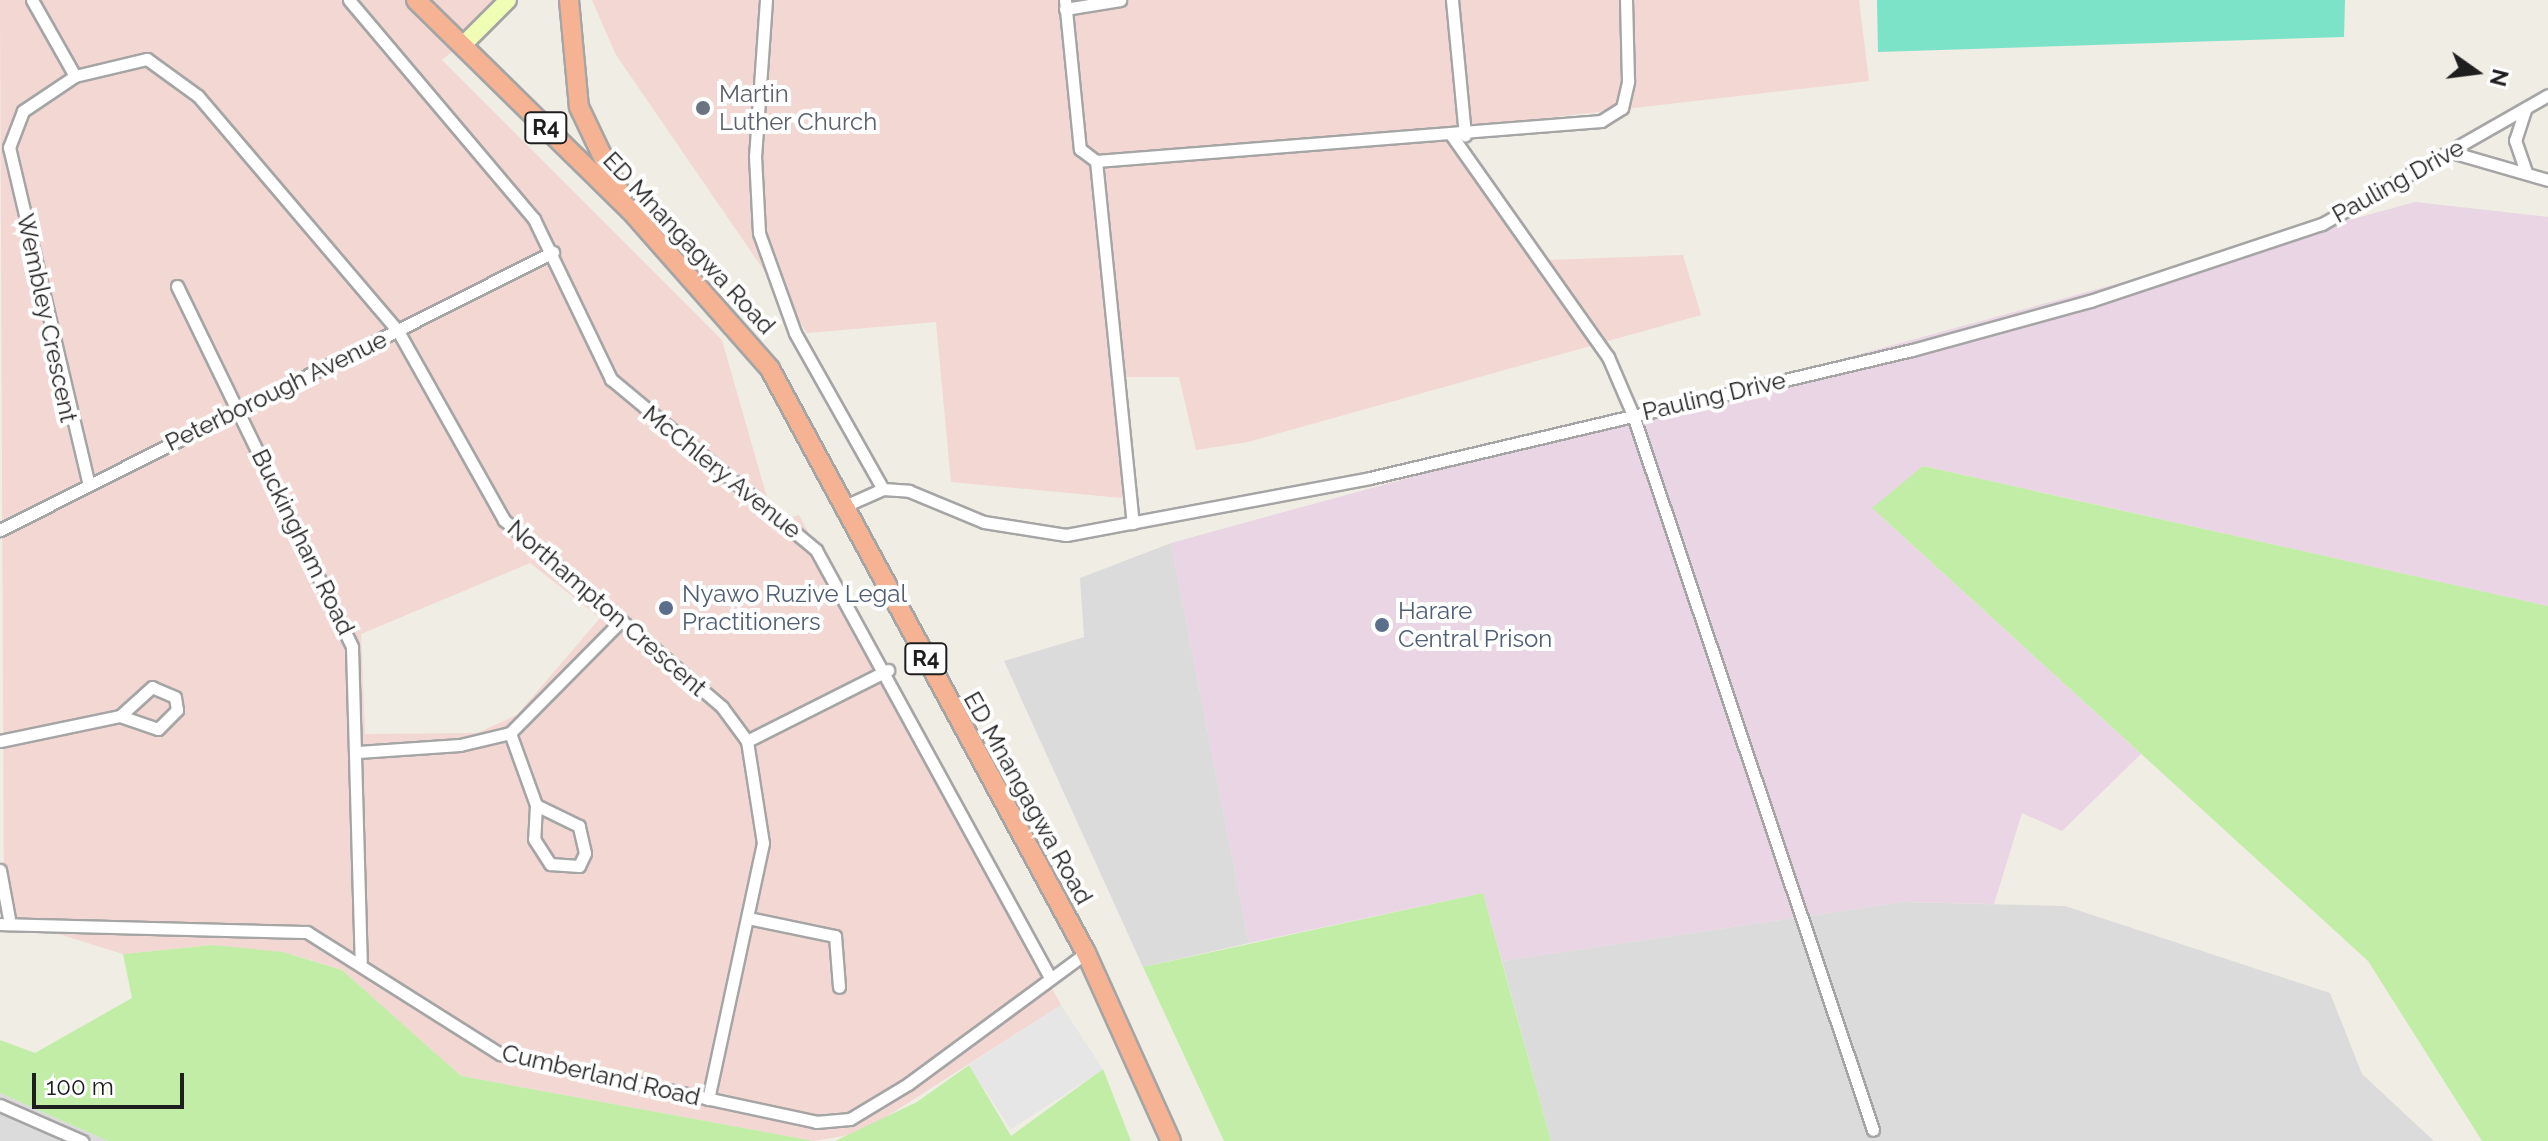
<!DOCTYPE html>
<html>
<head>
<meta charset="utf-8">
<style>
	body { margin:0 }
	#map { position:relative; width:2548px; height:1141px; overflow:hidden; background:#f0ede4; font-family:Raleway,sans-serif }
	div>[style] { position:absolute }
	.residential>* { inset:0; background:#dcdbdb }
	.commercial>* { inset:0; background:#f2d7d2 }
	.industrial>* { inset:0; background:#e9d5e3 }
	.grass>* { inset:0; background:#c1eda7 }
	.pitch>* { inset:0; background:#7de3c8 }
	.parking>* { inset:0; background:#e6e6e6; transform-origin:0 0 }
	.roads { filter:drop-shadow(2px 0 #a5a5a5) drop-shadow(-2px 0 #a5a5a5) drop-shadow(0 2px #a5a5a5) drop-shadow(0 -2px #a5a5a5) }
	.minor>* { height:11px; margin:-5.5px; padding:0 5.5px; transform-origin:5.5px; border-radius:5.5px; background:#fff }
	.secondary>* { height:16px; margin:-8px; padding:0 8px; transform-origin:8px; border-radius:8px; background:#f0fdb4 }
	.trunk>* { height:18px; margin:-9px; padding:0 9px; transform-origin:9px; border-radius:9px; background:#f5b394 }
	.dots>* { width:22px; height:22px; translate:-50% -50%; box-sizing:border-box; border:4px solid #fff; border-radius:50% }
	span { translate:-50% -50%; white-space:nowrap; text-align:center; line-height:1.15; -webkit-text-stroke:8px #fff; paint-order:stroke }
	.shield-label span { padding:2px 6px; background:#fff; border:2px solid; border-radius:6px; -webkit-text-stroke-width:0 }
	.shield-label { font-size:22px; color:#1e1e1e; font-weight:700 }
	.worship-label { font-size:24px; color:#5b616d }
	.left { translate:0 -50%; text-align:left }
	.street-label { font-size:24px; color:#1e1e1e }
	.service-label { font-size:24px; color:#4e5e75 }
	.north { position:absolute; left:2436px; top:32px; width:80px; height:80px; -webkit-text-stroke:6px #fff; paint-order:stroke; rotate:104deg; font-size:22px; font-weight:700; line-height:32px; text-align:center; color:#1e1e1e }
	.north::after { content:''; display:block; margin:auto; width:28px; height:36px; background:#1e1e1e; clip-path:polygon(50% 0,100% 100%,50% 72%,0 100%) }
	.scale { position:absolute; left:32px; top:1073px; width:152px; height:36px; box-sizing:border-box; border:4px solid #1e1e1e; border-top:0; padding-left:10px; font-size:24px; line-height:28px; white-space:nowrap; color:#1e1e1e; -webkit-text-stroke:6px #fff; paint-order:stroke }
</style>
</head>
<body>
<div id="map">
	<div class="residential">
		<div style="clip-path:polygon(1171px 543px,1249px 943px,1143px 967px,1004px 661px,1084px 637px,1080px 578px)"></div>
		<div style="clip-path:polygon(1903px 902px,2065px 906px,2330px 993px,2362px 1074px,2434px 1141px,1551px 1141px,1502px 961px)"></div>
		<div style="clip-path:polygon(0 1093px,108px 1141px,0 1141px)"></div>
	</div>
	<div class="commercial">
		<div style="clip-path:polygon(evenodd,0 0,515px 0,442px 60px,722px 340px,774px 522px,799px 515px,1061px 1005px,861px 1133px,814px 1141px,461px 1076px,342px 970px,294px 955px,212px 945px,123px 954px,4px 917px,0 0,530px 563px,600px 618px,517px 715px,477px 733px,365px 734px,361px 634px,530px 563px)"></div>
		<div style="clip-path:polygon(592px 0,1859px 0,1869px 81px,1450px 129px,1548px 260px,1683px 255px,1701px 315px,1248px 442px,1196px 450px,1179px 377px,1119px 377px,1122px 498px,951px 482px,936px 322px,807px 333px,616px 55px)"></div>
	</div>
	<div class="industrial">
		<div style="clip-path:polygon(2415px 202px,2548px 217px,2548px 606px,1924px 466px,1873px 509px,2141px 754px,2062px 831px,2022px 813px,1994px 904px,1903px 902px,1502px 961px,1483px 893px,1249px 943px,1171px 543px)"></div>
	</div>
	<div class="grass">
		<div style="clip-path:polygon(1923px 466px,2548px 606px,2548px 1141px,2482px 1141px,2368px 961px,1872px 508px)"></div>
		<div style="clip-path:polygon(1483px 893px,1551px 1141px,1224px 1141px,1143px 967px)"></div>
		<div style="clip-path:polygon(212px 945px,283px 952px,342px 970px,461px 1076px,814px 1141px,108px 1141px,0 1093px,0 1040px,35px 1053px,132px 998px,123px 954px)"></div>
		<div style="clip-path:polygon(969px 1065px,1011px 1136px,1103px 1069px,1131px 1141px,835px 1141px,917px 1102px)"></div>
	</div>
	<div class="pitch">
		<div style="clip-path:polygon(1877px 0,2345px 0,2344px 37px,1878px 52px)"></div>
	</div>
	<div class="parking">
		<div style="left:1061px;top:1005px;width:77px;height:110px;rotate:57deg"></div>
	</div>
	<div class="roads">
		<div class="minor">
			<div style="left:32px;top:0;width:87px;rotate:60.5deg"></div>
			<div style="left:75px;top:76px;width:63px;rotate:146.1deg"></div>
			<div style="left:23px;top:111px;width:39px;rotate:111deg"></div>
			<div style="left:9px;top:147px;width:347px;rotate:76.7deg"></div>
			<div style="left:349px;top:0;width:287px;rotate:49.8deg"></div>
			<div style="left:534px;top:219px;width:178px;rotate:64.3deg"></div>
			<div style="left:611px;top:379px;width:267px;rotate:39.8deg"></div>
			<div style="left:816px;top:550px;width:487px;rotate:61.3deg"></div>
			<div style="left:766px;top:0;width:156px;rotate:94deg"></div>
			<div style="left:755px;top:156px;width:77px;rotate:87deg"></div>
			<div style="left:759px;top:233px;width:106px;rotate:70.2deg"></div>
			<div style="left:795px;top:333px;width:179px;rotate:60.6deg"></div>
			<div style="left:1065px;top:0;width:150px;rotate:84.3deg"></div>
			<div style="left:1080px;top:149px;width:20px;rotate:37deg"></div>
			<div style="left:1096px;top:161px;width:364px;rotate:84.2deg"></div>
			<div style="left:1452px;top:0;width:136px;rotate:84.5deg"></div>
			<div style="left:1065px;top:9px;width:56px;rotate:-9.3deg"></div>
			<div style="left:75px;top:76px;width:74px;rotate:-13.3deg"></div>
			<div style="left:147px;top:59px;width:63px;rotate:36deg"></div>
			<div style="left:198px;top:96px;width:309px;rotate:49.6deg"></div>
			<div style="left:398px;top:331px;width:217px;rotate:60.7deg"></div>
			<div style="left:504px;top:520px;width:287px;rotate:40.6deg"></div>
			<div style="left:722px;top:707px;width:42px;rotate:53.7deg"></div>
			<div style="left:747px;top:741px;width:103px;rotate:81.1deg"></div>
			<div style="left:763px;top:843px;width:262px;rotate:102.1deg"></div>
			<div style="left:2525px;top:110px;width:32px;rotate:108deg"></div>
			<div style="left:2515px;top:140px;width:34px;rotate:71deg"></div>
			<div style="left:1452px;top:136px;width:271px;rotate:54.8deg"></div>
			<div style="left:1608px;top:357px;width:63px;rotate:66.7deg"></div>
			<div style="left:1633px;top:415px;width:754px;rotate:71.44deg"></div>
			<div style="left:2451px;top:152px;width:101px;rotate:16.1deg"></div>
			<div style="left:1096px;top:161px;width:507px;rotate:-4.53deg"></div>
			<div style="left:1601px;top:121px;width:25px;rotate:-32deg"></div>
			<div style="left:1622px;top:108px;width:28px;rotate:-77deg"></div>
			<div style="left:1628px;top:81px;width:81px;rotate:-91.4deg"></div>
			<div style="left:177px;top:286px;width:401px;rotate:64.1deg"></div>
			<div style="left:352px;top:647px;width:314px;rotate:88.4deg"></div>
			<div style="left:847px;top:505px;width:39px;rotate:-24deg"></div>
			<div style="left:883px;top:489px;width:26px;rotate:4deg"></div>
			<div style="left:909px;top:491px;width:81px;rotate:22.5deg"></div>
			<div style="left:984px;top:522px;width:83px;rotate:9deg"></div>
			<div style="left:1066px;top:535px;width:309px;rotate:-10.6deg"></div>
			<div style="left:1370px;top:478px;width:557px;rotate:-13.29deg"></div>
			<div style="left:1912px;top:350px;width:185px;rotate:-15.4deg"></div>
			<div style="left:2090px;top:301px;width:244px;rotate:-18.4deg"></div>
			<div style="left:2322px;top:224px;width:260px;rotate:-29.7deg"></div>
			<div style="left:0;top:530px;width:619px;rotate:-26.69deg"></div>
			<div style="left:510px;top:733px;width:77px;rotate:70.1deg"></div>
			<div style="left:536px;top:805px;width:34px;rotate:93deg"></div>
			<div style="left:534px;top:839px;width:30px;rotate:57deg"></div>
			<div style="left:550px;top:864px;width:29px;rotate:4deg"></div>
			<div style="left:579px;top:866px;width:14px;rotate:-65deg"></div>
			<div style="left:585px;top:853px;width:28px;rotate:-103deg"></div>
			<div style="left:579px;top:826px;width:48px;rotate:-154deg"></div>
			<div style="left:0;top:741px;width:123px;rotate:-11.8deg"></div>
			<div style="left:120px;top:716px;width:40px;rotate:18.9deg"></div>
			<div style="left:158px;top:729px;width:27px;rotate:-45deg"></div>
			<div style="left:177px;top:710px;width:13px;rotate:-99deg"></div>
			<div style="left:175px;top:697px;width:25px;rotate:-157deg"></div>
			<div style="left:152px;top:687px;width:43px;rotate:137.8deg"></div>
			<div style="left:747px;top:741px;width:158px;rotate:-26.7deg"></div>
			<div style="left:358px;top:752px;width:102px;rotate:-3.9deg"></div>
			<div style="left:460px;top:745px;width:51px;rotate:-13.5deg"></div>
			<div style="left:510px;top:733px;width:156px;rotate:-45.3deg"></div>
			<div style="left:0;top:870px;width:55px;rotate:79.5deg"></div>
			<div style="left:748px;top:918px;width:89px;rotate:11.7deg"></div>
			<div style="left:835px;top:936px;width:51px;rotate:85.5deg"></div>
			<div style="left:0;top:924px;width:307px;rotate:1.5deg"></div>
			<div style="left:307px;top:932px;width:228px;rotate:32.3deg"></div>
			<div style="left:500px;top:1054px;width:323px;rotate:12.1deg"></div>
			<div style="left:816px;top:1122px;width:34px;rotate:-5deg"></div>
			<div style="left:850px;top:1119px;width:68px;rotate:-31.1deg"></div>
			<div style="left:908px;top:1084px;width:221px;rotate:-36.4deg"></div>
			<div style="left:0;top:1105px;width:90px;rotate:23.7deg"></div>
		</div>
		<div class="secondary">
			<div style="left:462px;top:46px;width:65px;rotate:-45deg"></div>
		</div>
		<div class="trunk">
			<div style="left:416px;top:0;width:300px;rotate:44.5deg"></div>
			<div style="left:630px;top:210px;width:212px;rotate:48.6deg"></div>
			<div style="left:770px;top:369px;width:664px;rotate:61.58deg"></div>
			<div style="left:1086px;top:953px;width:206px;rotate:65.7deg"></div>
			<div style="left:569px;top:0;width:107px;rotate:84.7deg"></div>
			<div style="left:579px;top:107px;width:93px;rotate:64.5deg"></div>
		</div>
	</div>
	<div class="dots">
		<div style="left:703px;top:108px;background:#6b7280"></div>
		<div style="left:666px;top:608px;background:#5c6f8a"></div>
		<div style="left:1382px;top:625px;background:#5c6f8a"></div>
	</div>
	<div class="shield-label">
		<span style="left:546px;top:128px">R4</span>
		<span style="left:926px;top:659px">R4</span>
	</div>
	<div class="worship-label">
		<span class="left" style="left:719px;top:108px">Martin<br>Luther Church</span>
	</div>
	<div class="street-label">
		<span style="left:2398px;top:181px;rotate:-29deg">Pauling Drive</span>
		<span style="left:689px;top:243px;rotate:47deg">ED Mnangagwa Road</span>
		<span style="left:47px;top:318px;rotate:78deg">Wembley Crescent</span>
		<span style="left:276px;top:391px;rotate:-26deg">Peterborough Avenue</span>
		<span style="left:1714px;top:396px;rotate:-13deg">Pauling Drive</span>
		<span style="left:722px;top:472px;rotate:39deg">McChlery Avenue</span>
		<span style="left:303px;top:542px;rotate:64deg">Buckingham Road</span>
		<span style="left:607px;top:608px;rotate:41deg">Northampton Crescent</span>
		<span style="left:1028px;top:798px;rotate:61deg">ED Mnangagwa Road</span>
		<span style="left:601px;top:1075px;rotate:13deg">Cumberland Road</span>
	</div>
	<div class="service-label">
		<span class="left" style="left:682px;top:608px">Nyawo Ruzive Legal<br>Practitioners</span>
		<span class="left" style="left:1398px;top:625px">Harare<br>Central Prison</span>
	</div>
	<div class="north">N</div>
	<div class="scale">100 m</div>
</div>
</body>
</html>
